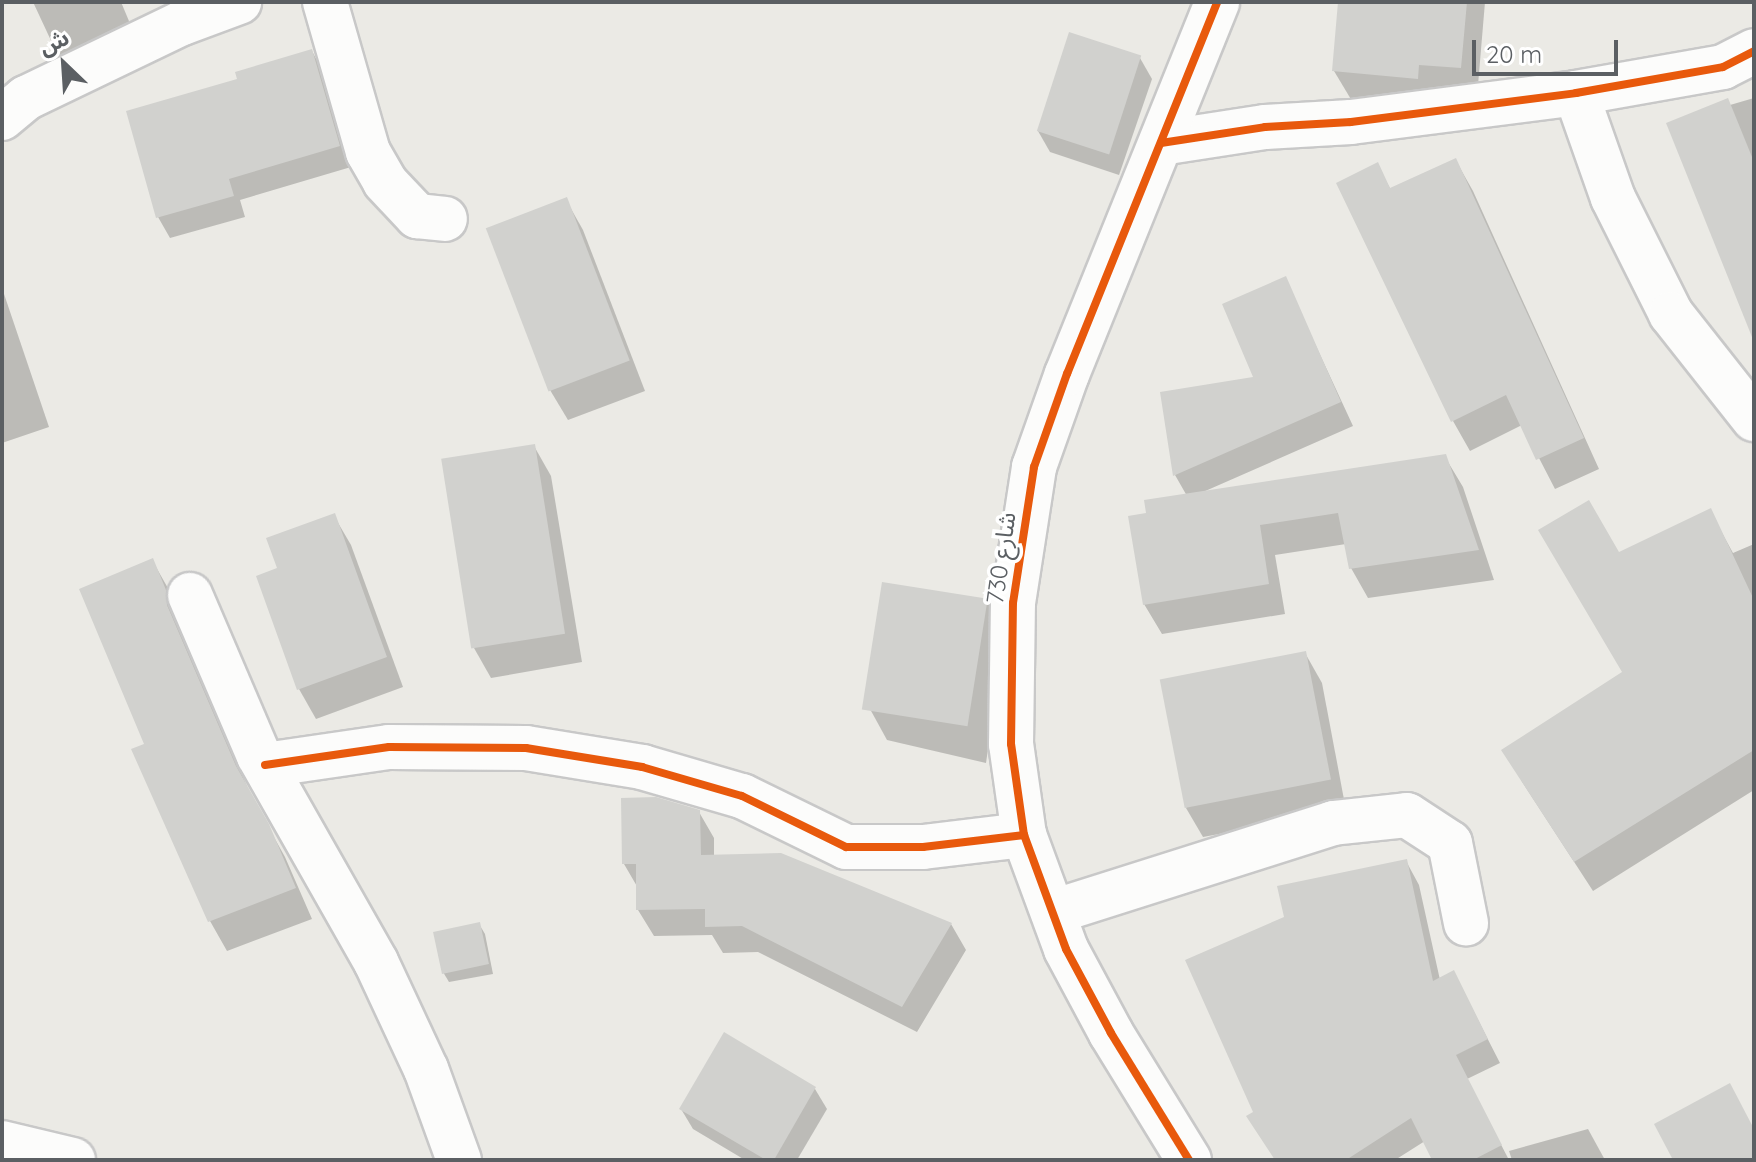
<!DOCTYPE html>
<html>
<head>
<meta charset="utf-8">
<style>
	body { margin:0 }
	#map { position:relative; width:1756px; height:1162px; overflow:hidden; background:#ebeae5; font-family:Quicksand,"Noto Sans Arabic",sans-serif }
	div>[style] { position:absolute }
	.shadow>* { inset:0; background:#0003 }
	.building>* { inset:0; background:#d1d1ce; transform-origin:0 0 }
	.roads { filter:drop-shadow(2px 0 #c8c8c8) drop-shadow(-2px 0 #c8c8c8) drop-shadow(0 2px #c8c8c8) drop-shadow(0 -2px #c8c8c8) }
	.minor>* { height:44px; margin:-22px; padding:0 22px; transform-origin:22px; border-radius:22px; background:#fcfcfb }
	.cycleway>* { height:8px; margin:-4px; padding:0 4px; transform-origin:4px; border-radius:4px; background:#e8590c }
	span { translate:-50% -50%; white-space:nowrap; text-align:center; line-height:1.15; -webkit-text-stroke:7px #fff; paint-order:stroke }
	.street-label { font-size:24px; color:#5b5f63 }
	.frame { position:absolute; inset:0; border:4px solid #5b5f63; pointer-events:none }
	.north { position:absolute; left:24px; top:24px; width:80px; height:80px; -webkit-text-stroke:6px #fff; paint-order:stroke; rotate:335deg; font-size:22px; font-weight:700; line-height:32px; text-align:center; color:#5b5f63 }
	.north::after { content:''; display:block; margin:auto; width:28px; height:36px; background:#5b5f63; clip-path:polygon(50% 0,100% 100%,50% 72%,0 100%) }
	.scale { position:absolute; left:1472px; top:40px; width:146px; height:36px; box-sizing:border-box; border:4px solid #5b5f63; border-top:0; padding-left:10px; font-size:24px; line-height:28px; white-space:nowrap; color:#5b5f63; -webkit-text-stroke:6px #fff; paint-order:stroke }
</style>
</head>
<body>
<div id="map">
	<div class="shadow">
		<div style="clip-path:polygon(33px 2px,121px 2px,134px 33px,61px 62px)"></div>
		<div style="clip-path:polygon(1340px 2px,1485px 2px,1477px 97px,1352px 101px,1334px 71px)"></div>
		<div style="clip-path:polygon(312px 51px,323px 72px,351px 167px,240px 200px,245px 217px,170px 238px,158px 217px)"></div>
		<div style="clip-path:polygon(1140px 58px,1152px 79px,1119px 175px,1050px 152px,1038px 131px)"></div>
		<div style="clip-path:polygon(1754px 98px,1754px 334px,1750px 328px,1730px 105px)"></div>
		<div style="clip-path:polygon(1456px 161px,1473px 191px,1599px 469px,1555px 489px,1522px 425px,1470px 451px,1453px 421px,1377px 165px,1391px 190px)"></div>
		<div style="clip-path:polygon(566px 200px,583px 230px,645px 391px,568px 420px,550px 390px)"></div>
		<div style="clip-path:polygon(1285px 279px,1353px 426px,1203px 492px,1445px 457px,1463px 487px,1494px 580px,1368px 598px,1351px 568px,1346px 544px,1275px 555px,1285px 614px,1162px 634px,1144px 604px,1148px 514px,1187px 496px,1175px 475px,1256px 378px)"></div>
		<div style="clip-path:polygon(2px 288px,49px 427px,2px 443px)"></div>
		<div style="clip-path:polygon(534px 446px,551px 476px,582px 662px,491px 678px,474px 648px)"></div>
		<div style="clip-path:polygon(1710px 511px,1733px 553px,1754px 544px,1754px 790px,1593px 891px,1521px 780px,1624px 673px,1619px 555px)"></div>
		<div style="clip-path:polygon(334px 516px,351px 545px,403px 687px,316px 719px,299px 689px,280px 570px)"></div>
		<div style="clip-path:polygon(152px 560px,169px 590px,182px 622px,183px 637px,252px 798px,285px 857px,312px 919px,227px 951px,210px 921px)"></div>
		<div style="clip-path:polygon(987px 600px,1005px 630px,986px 763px,887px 740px,870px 709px)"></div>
		<div style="clip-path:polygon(1305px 653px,1322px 683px,1346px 810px,1203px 837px,1186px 808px)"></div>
		<div style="clip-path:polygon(699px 812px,714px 838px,714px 856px,951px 924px,966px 950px,917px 1032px,758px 952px,723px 953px,712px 935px,654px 936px,638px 910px,638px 888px,624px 864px)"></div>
		<div style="clip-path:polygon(1406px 861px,1419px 885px,1440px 980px,1454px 973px,1500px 1063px,1467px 1079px,1509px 1160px,1434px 1160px,1425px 1141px,1395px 1160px,1275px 1160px,1256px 1113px,1286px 918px)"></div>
		<div style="clip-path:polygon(479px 924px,485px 934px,493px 974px,449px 982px,443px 972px)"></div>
		<div style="clip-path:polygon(815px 1089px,827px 1109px,797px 1160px,745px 1160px,693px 1129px,681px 1109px)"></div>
		<div style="clip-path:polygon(1588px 1129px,1605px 1160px,1512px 1160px,1509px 1151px)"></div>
	</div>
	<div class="building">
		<div style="clip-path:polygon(1338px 2px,1467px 2px,1461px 68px,1419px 65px,1418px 79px,1332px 71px)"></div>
		<div style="left:1069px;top:32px;width:76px;height:104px;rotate:18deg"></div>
		<div style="clip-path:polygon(312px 49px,340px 146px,229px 179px,234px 196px,156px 218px,126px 111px,237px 79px,235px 72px)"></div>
		<div style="clip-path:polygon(1728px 98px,1754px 162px,1752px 337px,1666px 123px)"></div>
		<div style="clip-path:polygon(1456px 158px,1584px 438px,1536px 460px,1506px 395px,1451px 422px,1336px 183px,1378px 162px,1390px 188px)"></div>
		<div style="left:567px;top:197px;width:175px;height:87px;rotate:69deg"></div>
		<div style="clip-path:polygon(1286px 276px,1341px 402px,1173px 476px,1160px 392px,1253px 377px,1222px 304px)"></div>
		<div style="left:535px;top:444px;width:192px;height:95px;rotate:81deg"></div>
		<div style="clip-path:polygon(1446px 454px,1479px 550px,1349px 569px,1338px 513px,1260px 525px,1269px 584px,1143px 605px,1128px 516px,1146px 513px,1144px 500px)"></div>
		<div style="clip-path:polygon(1589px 500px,1619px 552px,1711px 508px,1754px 600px,1754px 750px,1574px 862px,1501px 750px,1622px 672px,1538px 530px)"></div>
		<div style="clip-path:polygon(335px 513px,387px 657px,297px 690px,256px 576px,277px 568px,266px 538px)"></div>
		<div style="clip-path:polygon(153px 558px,166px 590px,167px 605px,236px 766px,269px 824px,296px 888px,208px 922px,131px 749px,144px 744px,79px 589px)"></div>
		<div style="left:882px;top:582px;width:107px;height:129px;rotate:9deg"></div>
		<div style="left:1306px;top:651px;width:131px;height:149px;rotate:79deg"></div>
		<div style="clip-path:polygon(656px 797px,700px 810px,701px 855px,781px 853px,952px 923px,902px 1007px,742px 926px,705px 927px,705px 909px,636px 910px,636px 864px,622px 864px,621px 798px)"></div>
		<div style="clip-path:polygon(1407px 859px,1433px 981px,1454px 970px,1488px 1039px,1456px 1055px,1502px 1145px,1473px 1160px,1432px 1160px,1411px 1118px,1346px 1160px,1275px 1160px,1246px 1116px,1253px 1112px,1185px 960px,1284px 917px,1277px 886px)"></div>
		<div style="left:480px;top:922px;width:43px;height:48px;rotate:78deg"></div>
		<div style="clip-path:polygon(724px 1032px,816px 1087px,774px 1160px,766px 1160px,679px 1109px)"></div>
		<div style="clip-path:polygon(1730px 1083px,1754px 1129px,1754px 1160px,1673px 1160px,1654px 1124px)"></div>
	</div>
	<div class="roads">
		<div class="minor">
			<div style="left:325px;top:2px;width:156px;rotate:74deg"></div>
			<div style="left:368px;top:152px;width:34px;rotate:60deg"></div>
			<div style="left:385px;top:182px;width:47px;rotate:46.7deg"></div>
			<div style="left:417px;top:216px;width:28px;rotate:6deg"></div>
			<div style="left:1576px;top:93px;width:111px;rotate:70.6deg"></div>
			<div style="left:1613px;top:198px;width:130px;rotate:63.4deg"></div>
			<div style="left:1671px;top:314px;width:134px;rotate:51.7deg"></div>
			<div style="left:2px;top:118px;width:31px;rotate:-40deg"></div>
			<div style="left:26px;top:98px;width:173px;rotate:-25.7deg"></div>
			<div style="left:182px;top:23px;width:61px;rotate:-20.2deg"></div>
			<div style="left:1161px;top:143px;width:105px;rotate:-8.7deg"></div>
			<div style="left:1265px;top:127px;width:86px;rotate:-3.3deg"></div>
			<div style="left:1351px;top:122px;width:227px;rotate:-7.3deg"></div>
			<div style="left:1576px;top:93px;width:149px;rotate:-10deg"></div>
			<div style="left:1723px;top:67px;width:35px;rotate:-27deg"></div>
			<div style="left:190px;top:595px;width:175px;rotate:66.8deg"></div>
			<div style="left:259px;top:756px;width:237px;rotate:60.4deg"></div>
			<div style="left:376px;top:962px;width:118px;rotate:65deg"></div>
			<div style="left:426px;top:1069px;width:97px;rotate:70.1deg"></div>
			<div style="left:265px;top:765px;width:125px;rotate:-8.3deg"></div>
			<div style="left:389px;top:747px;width:137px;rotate:0.4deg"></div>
			<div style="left:526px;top:748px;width:118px;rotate:9.3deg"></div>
			<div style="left:642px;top:767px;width:104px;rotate:16.2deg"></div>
			<div style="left:742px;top:796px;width:116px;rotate:26.1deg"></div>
			<div style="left:846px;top:847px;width:77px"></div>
			<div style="left:923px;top:847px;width:102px;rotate:-6.8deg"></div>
			<div style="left:1053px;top:912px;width:294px;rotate:-17.6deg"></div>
			<div style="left:1333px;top:823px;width:74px;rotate:-6.2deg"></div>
			<div style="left:1407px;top:815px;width:51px;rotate:33.1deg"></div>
			<div style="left:1450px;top:843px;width:82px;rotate:78.7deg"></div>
			<div style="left:2px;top:1143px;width:73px;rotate:13.5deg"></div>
			<div style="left:1189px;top:1160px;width:149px;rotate:-121.6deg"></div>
			<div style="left:1111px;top:1033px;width:95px;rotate:-118.2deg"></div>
			<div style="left:1066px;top:949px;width:121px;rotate:-110.2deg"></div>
			<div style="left:1024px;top:835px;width:92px;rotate:-98.1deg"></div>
			<div style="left:1011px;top:744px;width:141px;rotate:-89.2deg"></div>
			<div style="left:1013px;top:603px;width:138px;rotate:-81.2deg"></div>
			<div style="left:1034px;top:467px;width:99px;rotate:-70.5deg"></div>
			<div style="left:1067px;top:374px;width:401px;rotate:-68deg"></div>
		</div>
	</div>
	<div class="cycleway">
		<div style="left:1161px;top:143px;width:105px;rotate:-8.7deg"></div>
		<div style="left:1265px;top:127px;width:86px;rotate:-3.3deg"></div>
		<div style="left:1351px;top:122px;width:227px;rotate:-7.3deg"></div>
		<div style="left:1576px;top:93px;width:149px;rotate:-10deg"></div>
		<div style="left:1723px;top:67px;width:35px;rotate:-27deg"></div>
		<div style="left:265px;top:765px;width:125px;rotate:-8.3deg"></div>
		<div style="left:389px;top:747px;width:137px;rotate:0.4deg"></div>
		<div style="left:526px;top:748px;width:118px;rotate:9.3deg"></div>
		<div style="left:642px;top:767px;width:104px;rotate:16.2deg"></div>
		<div style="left:742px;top:796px;width:116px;rotate:26.1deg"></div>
		<div style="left:846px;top:847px;width:77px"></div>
		<div style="left:923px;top:847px;width:102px;rotate:-6.8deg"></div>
		<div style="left:1189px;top:1160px;width:149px;rotate:-121.6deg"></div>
		<div style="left:1111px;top:1033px;width:95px;rotate:-118.2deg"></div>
		<div style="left:1066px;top:949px;width:121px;rotate:-110.2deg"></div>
		<div style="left:1024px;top:835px;width:92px;rotate:-98.1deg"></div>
		<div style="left:1011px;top:744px;width:141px;rotate:-89.2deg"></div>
		<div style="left:1013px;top:603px;width:138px;rotate:-81.2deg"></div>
		<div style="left:1034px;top:467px;width:99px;rotate:-70.5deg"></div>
		<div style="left:1067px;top:374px;width:401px;rotate:-68deg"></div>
	</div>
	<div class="street-label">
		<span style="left:1001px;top:558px;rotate:-82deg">شارع 730</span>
	</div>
	<div class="frame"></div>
	<div class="north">ش</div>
	<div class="scale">20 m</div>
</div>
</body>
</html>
